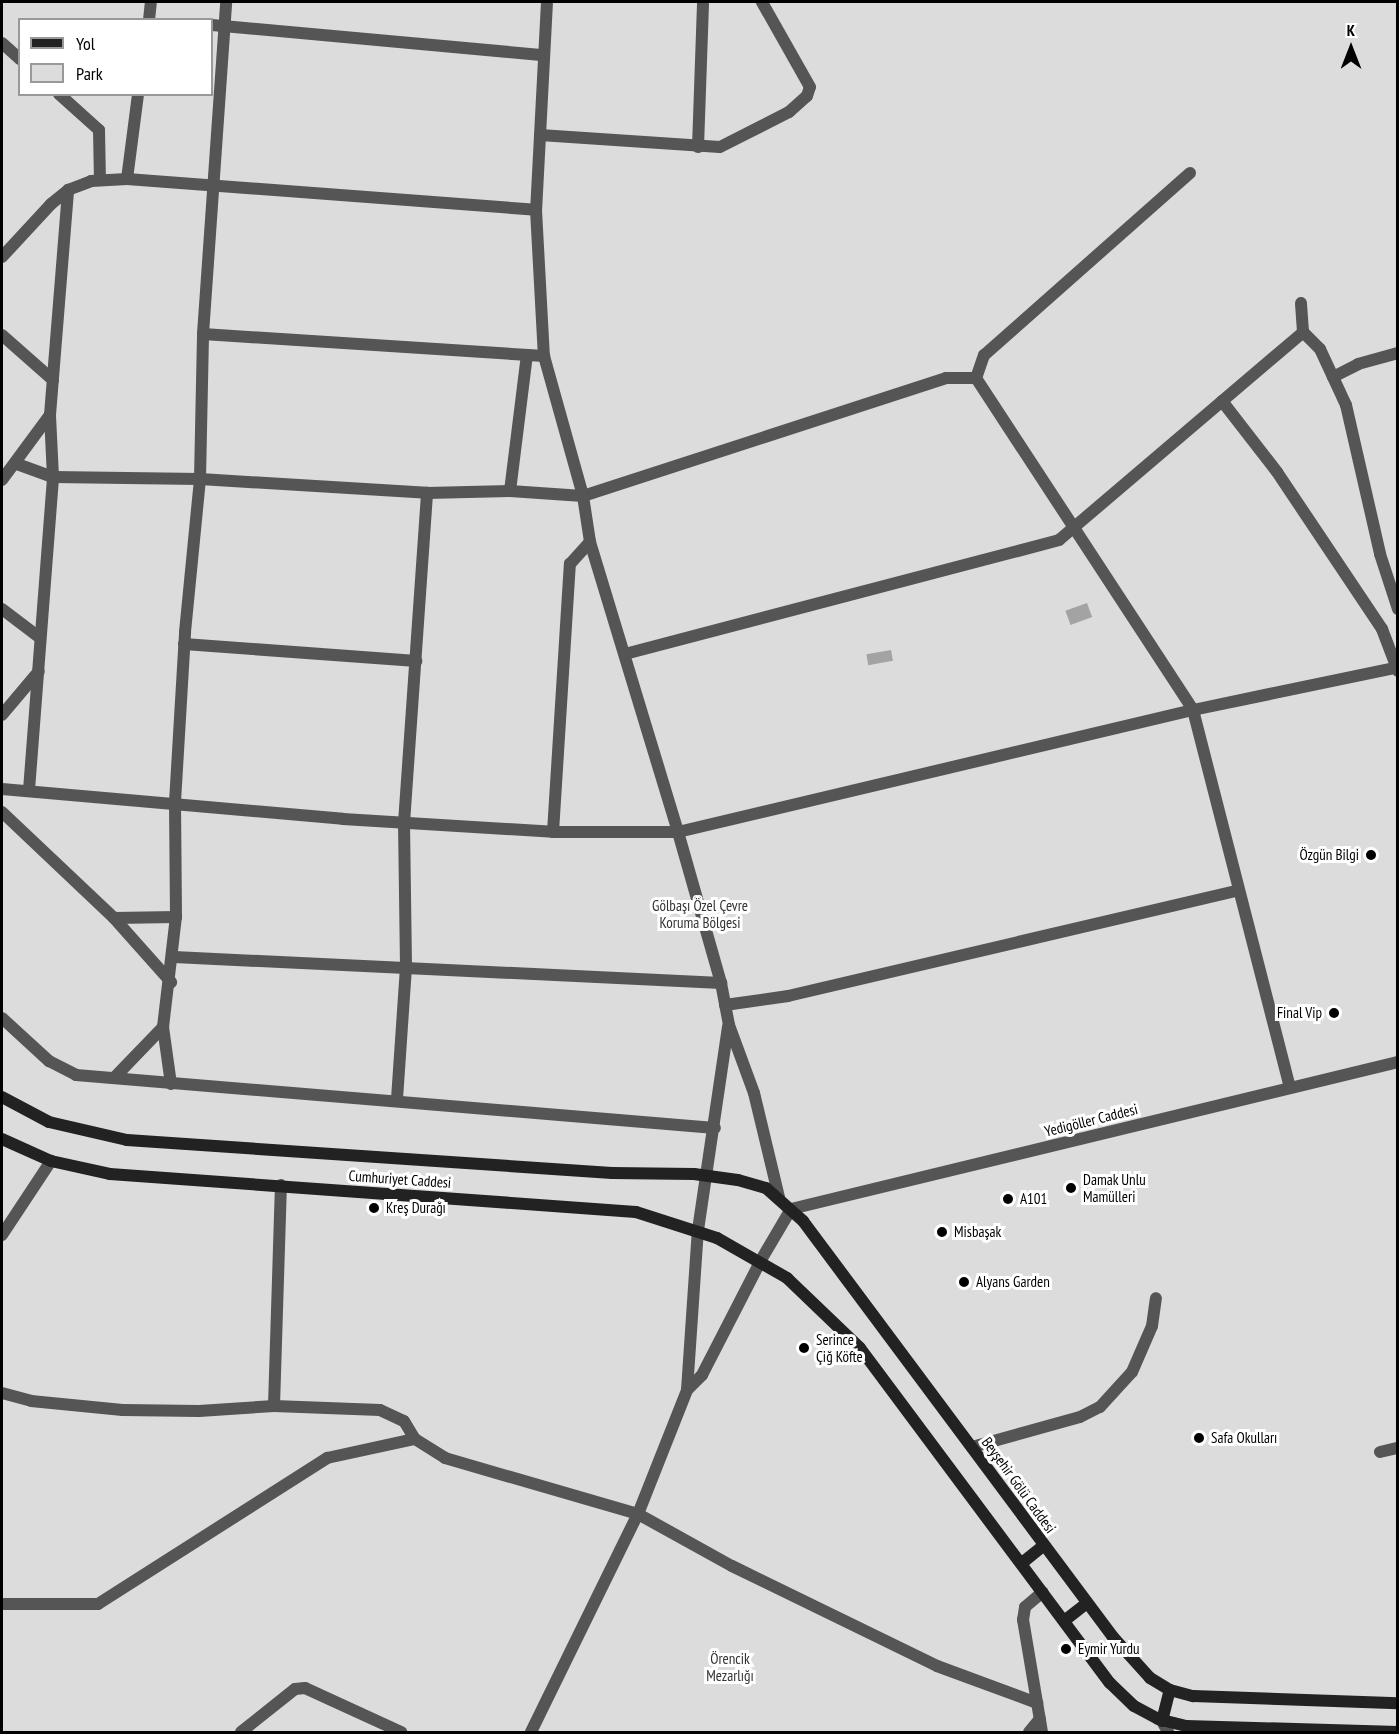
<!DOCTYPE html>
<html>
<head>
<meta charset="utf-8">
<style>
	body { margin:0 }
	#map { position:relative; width:1399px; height:1734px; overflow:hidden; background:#fff; font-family:"PT Sans Narrow",sans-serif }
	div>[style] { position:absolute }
	.green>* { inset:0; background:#dcdcdc }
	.water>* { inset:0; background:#a3a3a3; transform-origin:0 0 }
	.minor>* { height:12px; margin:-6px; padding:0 6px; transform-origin:6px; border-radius:6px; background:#555 }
	.tertiary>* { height:12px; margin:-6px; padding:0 6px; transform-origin:6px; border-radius:6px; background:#555 }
	.secondary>* { height:12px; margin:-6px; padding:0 6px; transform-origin:6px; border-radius:6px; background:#222 }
	.dots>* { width:16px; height:16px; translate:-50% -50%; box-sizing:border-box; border:3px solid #fff; border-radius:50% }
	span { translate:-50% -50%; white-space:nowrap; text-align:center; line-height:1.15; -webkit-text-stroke:6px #fff; paint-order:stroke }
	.poi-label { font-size:15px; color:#000 }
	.right { translate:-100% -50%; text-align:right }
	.left { translate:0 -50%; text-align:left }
	.park-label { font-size:15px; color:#333 }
	.street-label { font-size:15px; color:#000 }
	.frame { position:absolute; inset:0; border:3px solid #000; pointer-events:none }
	.legend { position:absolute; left:18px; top:18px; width:195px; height:78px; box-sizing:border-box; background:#fff; border:2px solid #999; margin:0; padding:8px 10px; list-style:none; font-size:18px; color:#000 }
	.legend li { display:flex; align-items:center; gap:12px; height:30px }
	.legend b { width:30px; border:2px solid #999 }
	.north { position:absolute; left:1321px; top:18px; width:60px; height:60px; -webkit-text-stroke:4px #fff; paint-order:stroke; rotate:0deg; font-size:16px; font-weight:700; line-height:24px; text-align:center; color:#000 }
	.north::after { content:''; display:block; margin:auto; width:21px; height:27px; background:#000; clip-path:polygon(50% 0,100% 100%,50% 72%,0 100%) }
</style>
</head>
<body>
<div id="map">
	<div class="green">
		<div style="clip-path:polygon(evenodd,2px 2px,1397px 2px,1397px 1732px,2px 1732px,2px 2px,20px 20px,212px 20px,212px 94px,20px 94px,20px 20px)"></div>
	</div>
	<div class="water">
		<div style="left:1087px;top:603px;width:15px;height:23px;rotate:70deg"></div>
		<div style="left:891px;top:650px;width:11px;height:25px;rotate:80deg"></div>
	</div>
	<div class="minor">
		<div style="left:149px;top:20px;width:18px;rotate:-84deg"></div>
		<div style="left:212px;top:25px;width:333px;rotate:5.2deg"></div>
		<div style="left:2px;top:43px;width:24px;rotate:42deg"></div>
		<div style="left:59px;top:94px;width:54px;rotate:42deg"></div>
		<div style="left:99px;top:130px;width:50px;rotate:88.9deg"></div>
		<div style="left:540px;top:135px;width:180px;rotate:3.8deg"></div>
		<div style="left:720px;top:147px;width:77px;rotate:-26.9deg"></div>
		<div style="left:789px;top:112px;width:24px;rotate:-42deg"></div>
		<div style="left:807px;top:96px;width:9px;rotate:-72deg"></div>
		<div style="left:810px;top:87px;width:98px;rotate:-119.5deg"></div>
		<div style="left:698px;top:147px;width:145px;rotate:-88deg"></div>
		<div style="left:1190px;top:173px;width:275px;rotate:138.5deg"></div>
		<div style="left:984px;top:355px;width:24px;rotate:109deg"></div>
		<div style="left:976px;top:378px;width:397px;rotate:56.8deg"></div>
		<div style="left:1193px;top:710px;width:390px;rotate:75.6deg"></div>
		<div style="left:127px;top:179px;width:86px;rotate:-82.6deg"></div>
		<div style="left:2px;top:257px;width:72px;rotate:-47.2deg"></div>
		<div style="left:51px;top:204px;width:22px;rotate:-39deg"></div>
		<div style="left:68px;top:190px;width:25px;rotate:-21deg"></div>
		<div style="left:91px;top:181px;width:36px;rotate:-3deg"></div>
		<div style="left:127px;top:179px;width:410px;rotate:4.3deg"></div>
		<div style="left:1303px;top:332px;width:24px;rotate:45deg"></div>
		<div style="left:1320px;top:349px;width:62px;rotate:65.1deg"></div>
		<div style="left:1346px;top:405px;width:153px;rotate:77.1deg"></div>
		<div style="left:1380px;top:554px;width:58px;rotate:71.9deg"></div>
		<div style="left:203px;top:334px;width:342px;rotate:3.7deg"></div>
		<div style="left:2px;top:335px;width:68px;rotate:41.4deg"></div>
		<div style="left:1333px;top:377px;width:28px;rotate:-27deg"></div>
		<div style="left:1358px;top:364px;width:41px;rotate:-15.4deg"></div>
		<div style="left:1222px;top:401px;width:90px;rotate:52.2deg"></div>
		<div style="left:1277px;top:472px;width:189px;rotate:56.2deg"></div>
		<div style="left:1382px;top:629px;width:45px;rotate:69.1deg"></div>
		<div style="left:17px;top:464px;width:38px;rotate:20deg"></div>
		<div style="left:53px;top:477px;width:147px;rotate:0.8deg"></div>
		<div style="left:200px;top:479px;width:227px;rotate:3.5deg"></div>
		<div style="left:427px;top:493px;width:83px;rotate:-1.4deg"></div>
		<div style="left:510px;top:491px;width:73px;rotate:3.9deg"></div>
		<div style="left:583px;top:496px;width:382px;rotate:-18deg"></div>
		<div style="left:946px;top:378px;width:30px"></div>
		<div style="left:2px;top:480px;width:81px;rotate:-53.6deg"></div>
		<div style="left:510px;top:491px;width:137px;rotate:-82.9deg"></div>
		<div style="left:2px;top:609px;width:48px;rotate:37.3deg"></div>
		<div style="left:184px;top:644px;width:233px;rotate:4.2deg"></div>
		<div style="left:625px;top:654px;width:449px;rotate:-14.7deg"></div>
		<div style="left:1059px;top:540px;width:321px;rotate:-40.4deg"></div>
		<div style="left:1303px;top:332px;width:29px;rotate:-94deg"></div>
		<div style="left:2px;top:715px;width:57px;rotate:-49.9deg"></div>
		<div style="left:2px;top:789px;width:342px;rotate:5deg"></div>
		<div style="left:343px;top:819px;width:210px;rotate:3.5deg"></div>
		<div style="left:553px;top:832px;width:125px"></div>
		<div style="left:678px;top:832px;width:529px;rotate:-13.33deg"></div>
		<div style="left:1193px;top:710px;width:209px;rotate:-11.8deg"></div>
		<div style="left:29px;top:790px;width:314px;rotate:-85.6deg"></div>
		<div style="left:53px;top:477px;width:62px;rotate:-92.8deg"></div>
		<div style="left:50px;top:415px;width:226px;rotate:-85.4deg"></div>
		<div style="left:2px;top:812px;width:154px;rotate:43.4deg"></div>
		<div style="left:114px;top:918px;width:86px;rotate:48.3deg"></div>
		<div style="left:553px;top:832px;width:269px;rotate:-86.4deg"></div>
		<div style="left:570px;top:564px;width:30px;rotate:-48deg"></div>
		<div style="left:114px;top:918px;width:62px;rotate:-0.9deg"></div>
		<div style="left:174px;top:957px;width:548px;rotate:2.72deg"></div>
		<div style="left:725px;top:1005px;width:64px;rotate:-8.1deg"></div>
		<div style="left:788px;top:996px;width:461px;rotate:-13.2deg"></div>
		<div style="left:2px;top:1018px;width:64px;rotate:42.5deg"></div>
		<div style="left:49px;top:1061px;width:30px;rotate:27deg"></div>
		<div style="left:76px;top:1075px;width:641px;rotate:4.74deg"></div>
		<div style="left:114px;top:1078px;width:71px;rotate:-46.1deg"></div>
		<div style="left:171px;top:1084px;width:58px;rotate:-98deg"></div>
		<div style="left:163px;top:1027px;width:111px;rotate:-83.3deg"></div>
		<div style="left:176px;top:917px;width:115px;rotate:-90.5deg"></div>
		<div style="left:175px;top:802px;width:170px;rotate:-86.6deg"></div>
		<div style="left:185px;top:632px;width:154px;rotate:-84.4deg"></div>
		<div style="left:200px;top:479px;width:145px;rotate:-88.8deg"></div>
		<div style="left:203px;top:334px;width:333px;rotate:-86deg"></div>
		<div style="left:397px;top:1099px;width:133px;rotate:-86.1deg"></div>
		<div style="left:406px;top:966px;width:143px;rotate:-90.8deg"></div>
		<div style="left:404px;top:823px;width:331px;rotate:-86deg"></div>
		<div style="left:2px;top:1235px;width:89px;rotate:-56.5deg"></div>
		<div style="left:687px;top:1390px;width:21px;rotate:-45deg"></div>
		<div style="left:702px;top:1375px;width:129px;rotate:-62.8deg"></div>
		<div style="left:2px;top:1393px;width:30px;rotate:15deg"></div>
		<div style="left:31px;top:1401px;width:92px;rotate:5.6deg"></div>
		<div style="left:123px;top:1410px;width:76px;rotate:0.8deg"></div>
		<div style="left:199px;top:1411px;width:75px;rotate:-3.8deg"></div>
		<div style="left:274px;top:1406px;width:106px;rotate:2.2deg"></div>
		<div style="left:380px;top:1410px;width:26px;rotate:25deg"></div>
		<div style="left:404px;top:1421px;width:21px;rotate:59deg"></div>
		<div style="left:415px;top:1439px;width:36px;rotate:32deg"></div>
		<div style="left:445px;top:1458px;width:201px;rotate:16.2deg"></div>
		<div style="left:638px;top:1514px;width:107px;rotate:29deg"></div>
		<div style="left:732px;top:1566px;width:228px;rotate:26deg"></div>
		<div style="left:937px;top:1666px;width:107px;rotate:20.3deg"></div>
		<div style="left:274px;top:1406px;width:221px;rotate:-88.2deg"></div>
		<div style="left:972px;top:1447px;width:112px;rotate:-15.5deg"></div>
		<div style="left:1080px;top:1417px;width:22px;rotate:-27deg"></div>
		<div style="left:1100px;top:1407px;width:47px;rotate:-47.6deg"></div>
		<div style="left:1132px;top:1372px;width:50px;rotate:-66.5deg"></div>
		<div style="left:1152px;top:1326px;width:28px;rotate:-82deg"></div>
		<div style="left:1380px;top:1452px;width:18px;rotate:-13deg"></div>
		<div style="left:2px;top:1604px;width:96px"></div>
		<div style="left:98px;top:1604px;width:272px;rotate:-32.5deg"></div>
		<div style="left:327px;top:1458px;width:90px;rotate:-12.2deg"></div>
		<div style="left:1162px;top:1721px;width:13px;rotate:61deg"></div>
		<div style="left:241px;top:1732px;width:69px;rotate:-38.5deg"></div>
		<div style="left:295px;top:1689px;width:10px;rotate:-6deg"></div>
		<div style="left:305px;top:1688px;width:106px;rotate:24.6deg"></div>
		<div style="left:531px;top:1732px;width:243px;rotate:-63.9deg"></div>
		<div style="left:638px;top:1514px;width:133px;rotate:-68.4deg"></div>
		<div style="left:687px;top:1390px;width:160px;rotate:-86.1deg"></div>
		<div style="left:1029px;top:1732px;width:17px;rotate:-50deg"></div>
	</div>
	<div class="tertiary">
		<div style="left:547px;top:2px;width:208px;rotate:93deg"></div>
		<div style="left:536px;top:210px;width:146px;rotate:86.9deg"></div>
		<div style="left:544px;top:356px;width:145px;rotate:74.4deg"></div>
		<div style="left:583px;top:496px;width:47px;rotate:81.3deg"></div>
		<div style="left:590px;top:542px;width:303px;rotate:73.1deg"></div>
		<div style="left:678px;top:832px;width:157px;rotate:74.1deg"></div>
		<div style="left:721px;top:983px;width:43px;rotate:79.2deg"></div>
		<div style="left:729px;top:1025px;width:72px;rotate:69.8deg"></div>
		<div style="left:754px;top:1093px;width:107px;rotate:76.5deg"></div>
		<div style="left:698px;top:1230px;width:206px;rotate:-81.6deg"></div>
		<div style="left:761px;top:1260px;width:59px;rotate:-59.5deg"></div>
		<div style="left:791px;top:1209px;width:625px;rotate:-13.61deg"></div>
		<div style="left:1042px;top:1732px;width:114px;rotate:-99.6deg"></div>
		<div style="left:1023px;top:1620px;width:13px;rotate:-81deg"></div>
		<div style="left:1025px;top:1607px;width:23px;rotate:-40deg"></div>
	</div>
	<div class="secondary">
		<div style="left:2px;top:1097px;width:53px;rotate:28deg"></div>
		<div style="left:49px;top:1122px;width:80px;rotate:13deg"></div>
		<div style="left:127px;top:1140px;width:486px;rotate:3.9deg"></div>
		<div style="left:612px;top:1173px;width:82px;rotate:0.7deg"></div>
		<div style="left:694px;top:1174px;width:44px;rotate:7.8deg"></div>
		<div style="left:738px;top:1180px;width:29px;rotate:16deg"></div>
		<div style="left:766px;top:1188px;width:50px;rotate:41.7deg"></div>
		<div style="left:803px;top:1221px;width:519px;rotate:53.31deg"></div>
		<div style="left:1113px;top:1637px;width:55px;rotate:47.9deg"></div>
		<div style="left:1150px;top:1678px;width:23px;rotate:31deg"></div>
		<div style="left:1170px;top:1690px;width:24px;rotate:15deg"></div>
		<div style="left:1193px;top:1696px;width:205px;rotate:2deg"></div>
		<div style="left:2px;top:1139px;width:54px;rotate:24.2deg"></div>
		<div style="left:51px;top:1161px;width:60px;rotate:12.4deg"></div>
		<div style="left:110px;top:1174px;width:527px;rotate:4.13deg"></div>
		<div style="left:636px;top:1212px;width:85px;rotate:17.8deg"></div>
		<div style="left:717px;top:1238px;width:81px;rotate:29.7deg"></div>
		<div style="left:787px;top:1278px;width:101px;rotate:43.8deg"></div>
		<div style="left:860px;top:1348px;width:418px;rotate:53.3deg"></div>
		<div style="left:1110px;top:1683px;width:33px;rotate:44deg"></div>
		<div style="left:1134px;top:1706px;width:27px;rotate:28deg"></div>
		<div style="left:1158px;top:1719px;width:29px;rotate:14deg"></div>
		<div style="left:1186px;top:1726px;width:212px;rotate:1.6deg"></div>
		<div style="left:1022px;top:1563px;width:28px;rotate:-39deg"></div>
		<div style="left:1064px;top:1621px;width:29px;rotate:-38deg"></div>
		<div style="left:1162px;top:1721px;width:32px;rotate:-76deg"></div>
	</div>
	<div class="dots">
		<div style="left:1371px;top:855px;background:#000"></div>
		<div style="left:1334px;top:1013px;background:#000"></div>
		<div style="left:1071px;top:1188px;background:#000"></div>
		<div style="left:1008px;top:1199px;background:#000"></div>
		<div style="left:374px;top:1208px;background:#000"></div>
		<div style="left:942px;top:1232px;background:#000"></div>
		<div style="left:964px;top:1282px;background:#000"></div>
		<div style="left:804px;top:1348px;background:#000"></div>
		<div style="left:1199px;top:1438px;background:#000"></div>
		<div style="left:1066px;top:1649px;background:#000"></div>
	</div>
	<div class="poi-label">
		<span class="right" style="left:1359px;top:855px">Özgün Bilgi</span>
		<span class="right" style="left:1322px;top:1013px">Final Vip</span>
		<span class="left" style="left:1083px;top:1188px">Damak Unlu<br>Mamülleri</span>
		<span class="left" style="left:1020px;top:1199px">A101</span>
		<span class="left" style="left:386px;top:1208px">Kreş Durağı</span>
		<span class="left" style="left:954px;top:1232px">Misbaşak</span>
		<span class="left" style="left:976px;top:1282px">Alyans Garden</span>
		<span class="left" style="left:816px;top:1348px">Serince<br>Çiğ Köfte</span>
		<span class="left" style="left:1211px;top:1438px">Safa Okulları</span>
		<span class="left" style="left:1078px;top:1649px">Eymir Yurdu</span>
	</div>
	<div class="park-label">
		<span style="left:700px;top:914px">Gölbaşı Özel Çevre<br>Koruma Bölgesi</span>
		<span style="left:730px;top:1667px">Örencik<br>Mezarlığı</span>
	</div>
	<div class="street-label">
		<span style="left:1091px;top:1120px;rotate:-14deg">Yedigöller Caddesi</span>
		<span style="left:400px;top:1179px;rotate:4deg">Cumhuriyet Caddesi</span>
		<span style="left:1019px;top:1485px;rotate:54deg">Beyşehir Gölü Caddesi</span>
	</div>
	<div class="frame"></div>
	<ul class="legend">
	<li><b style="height:8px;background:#222"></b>Yol</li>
	<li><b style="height:16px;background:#dcdcdc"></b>Park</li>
	</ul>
	<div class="north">K</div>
</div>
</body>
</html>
